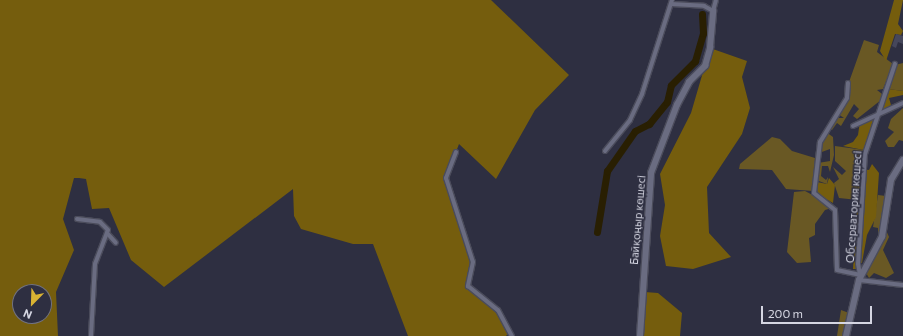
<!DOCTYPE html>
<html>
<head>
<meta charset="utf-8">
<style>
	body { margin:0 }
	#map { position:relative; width:903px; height:336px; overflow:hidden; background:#2e2f41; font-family:Commissioner,sans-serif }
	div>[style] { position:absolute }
	.green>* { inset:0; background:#695824 }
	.forest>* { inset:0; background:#755d0d }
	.river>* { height:7px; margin:-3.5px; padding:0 3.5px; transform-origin:3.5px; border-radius:3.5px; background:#291f02 }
	.building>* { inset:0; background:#46475b }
	.roads { filter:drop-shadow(1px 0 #4b4c5b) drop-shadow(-1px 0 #4b4c5b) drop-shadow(0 1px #4b4c5b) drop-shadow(0 -1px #4b4c5b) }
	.street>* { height:4px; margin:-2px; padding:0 2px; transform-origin:2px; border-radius:2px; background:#6a6c81 }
	.secondary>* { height:5.5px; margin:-2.75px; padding:0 2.75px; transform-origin:2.75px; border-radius:2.75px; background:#6a6c81 }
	span { translate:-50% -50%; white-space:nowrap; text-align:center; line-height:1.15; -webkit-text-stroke:3px #2e2f41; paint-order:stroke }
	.street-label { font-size:11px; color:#d5d6e2 }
	.north { position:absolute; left:12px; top:284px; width:40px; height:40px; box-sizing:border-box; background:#2e2f41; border:1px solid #717281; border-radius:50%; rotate:203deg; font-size:11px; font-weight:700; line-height:16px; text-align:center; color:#d5d6e2 }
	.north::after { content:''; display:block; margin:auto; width:14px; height:18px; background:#dab333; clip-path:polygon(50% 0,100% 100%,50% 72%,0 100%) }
	.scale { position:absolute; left:761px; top:306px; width:111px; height:18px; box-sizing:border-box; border:2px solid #d5d6e2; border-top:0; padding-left:5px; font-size:12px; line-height:14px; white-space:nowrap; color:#d5d6e2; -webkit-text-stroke:3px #2e2f41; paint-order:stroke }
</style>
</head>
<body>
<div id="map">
	<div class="green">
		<div style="clip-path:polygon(864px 40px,879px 45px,877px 52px,893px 64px,883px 89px,877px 90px,882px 94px,881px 100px,857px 119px,853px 116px,859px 109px,854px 104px,841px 126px,837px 123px,832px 130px,829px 128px,835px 118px,844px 118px,838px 114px,850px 96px,849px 82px)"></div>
		<div style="clip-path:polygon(903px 63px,903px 91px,888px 89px,895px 65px)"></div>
		<div style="clip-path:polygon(903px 108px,903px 141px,899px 140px,894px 147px,888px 147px,885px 141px,894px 132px,888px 128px,891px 119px)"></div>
		<div style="clip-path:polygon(826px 132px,833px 137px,834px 155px,830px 172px,828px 166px,822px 166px,821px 176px,826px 180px,828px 177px,827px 184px,816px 180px,818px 163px,830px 161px,830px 149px,819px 153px)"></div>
		<div style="clip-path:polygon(772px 137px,780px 139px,792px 151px,815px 158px,813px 191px,786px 189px,772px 170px,739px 169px,740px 164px)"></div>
		<div style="clip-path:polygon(835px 146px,864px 150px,862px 164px,858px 163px,856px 168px,861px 169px,857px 180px,858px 200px,839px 198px,834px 183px,839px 179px,833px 167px,842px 175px,846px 171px,835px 161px)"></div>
		<div style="clip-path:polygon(805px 191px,835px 207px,825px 210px,815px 224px,815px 235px,809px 238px,811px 262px,797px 263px,787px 252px,794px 192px)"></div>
		<div style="clip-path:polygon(878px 195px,886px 196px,878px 240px,878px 228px,873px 227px)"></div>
		<div style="clip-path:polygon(886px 230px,889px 237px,883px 250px,894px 273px,886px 278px,874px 273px,869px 278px,865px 271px)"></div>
		<div style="clip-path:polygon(841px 310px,849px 313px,844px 336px,837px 336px)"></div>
	</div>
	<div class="forest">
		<div style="clip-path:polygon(evenodd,0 0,491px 0,569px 75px,535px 110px,496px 179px,459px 144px,446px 178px,472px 268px,468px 286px,492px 305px,510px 331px,506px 336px,408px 336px,373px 244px,353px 244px,301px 229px,294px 216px,293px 189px,164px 287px,131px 260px,109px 208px,92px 209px,86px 179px,79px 178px,74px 178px,63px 219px,74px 250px,56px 292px,58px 336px,0 336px,0 0,20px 292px,44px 292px,44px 316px,20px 316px,20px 292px)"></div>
		<div style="clip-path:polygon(894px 0,903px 0,898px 24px,903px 31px,901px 35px,895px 34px,886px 61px,880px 51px)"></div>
		<div style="clip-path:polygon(710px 48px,747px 61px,742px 77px,750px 108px,742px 134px,707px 187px,709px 233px,731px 257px,693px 269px,666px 266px,660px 236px,665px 205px,660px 174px,691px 113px)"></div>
		<div style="clip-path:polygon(888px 89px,903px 91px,903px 95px,889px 98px,891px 105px,880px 113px)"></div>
		<div style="clip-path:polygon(876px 119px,864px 150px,843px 146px,853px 142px,858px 135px,860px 121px)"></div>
		<div style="clip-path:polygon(872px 164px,879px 173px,876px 217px,867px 235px,862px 263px,857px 262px,857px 269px,853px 269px,858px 180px,861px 169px,869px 170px)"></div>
		<div style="clip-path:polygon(829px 178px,835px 185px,833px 203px,817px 194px,817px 182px,827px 184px)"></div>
		<div style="clip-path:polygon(645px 292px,658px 293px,682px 313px,680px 336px,638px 336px)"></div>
	</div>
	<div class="river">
		<div style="left:597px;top:232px;width:62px;rotate:-80.7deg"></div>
		<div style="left:607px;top:171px;width:49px;rotate:-55deg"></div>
		<div style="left:635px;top:131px;width:16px;rotate:-27deg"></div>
		<div style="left:649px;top:124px;width:28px;rotate:-51deg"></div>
		<div style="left:667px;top:102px;width:17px;rotate:-77deg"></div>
		<div style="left:671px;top:85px;width:34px;rotate:-45deg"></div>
		<div style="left:695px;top:61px;width:29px;rotate:-74deg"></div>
		<div style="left:703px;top:33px;width:19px;rotate:-93deg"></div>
	</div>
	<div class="building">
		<div style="clip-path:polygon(896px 34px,903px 36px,903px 44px,898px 42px,896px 48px,892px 46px)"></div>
	</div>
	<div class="roads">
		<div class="street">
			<div style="left:671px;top:4px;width:33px;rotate:3deg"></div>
			<div style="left:704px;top:6px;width:10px;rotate:29deg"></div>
			<div style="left:713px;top:11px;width:11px;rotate:-75deg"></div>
			<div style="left:848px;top:83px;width:15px;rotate:94deg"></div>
			<div style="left:847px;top:98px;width:52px;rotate:121.5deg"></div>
			<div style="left:820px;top:142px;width:51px;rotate:96.7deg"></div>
			<div style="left:814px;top:193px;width:27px;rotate:39deg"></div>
			<div style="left:835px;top:210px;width:60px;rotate:88.1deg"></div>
			<div style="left:837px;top:270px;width:24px;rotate:12deg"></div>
			<div style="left:860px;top:275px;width:11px;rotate:-100deg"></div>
			<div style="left:858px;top:264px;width:110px;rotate:-86.4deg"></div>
			<div style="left:865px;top:154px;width:95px;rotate:-71.6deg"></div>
			<div style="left:853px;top:126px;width:55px;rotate:-24.7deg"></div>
			<div style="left:605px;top:151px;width:40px;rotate:-51deg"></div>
			<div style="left:630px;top:120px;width:29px;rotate:-65deg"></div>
			<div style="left:642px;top:94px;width:99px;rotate:-72.3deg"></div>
			<div style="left:456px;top:152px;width:28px;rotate:111deg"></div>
			<div style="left:446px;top:178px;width:88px;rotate:72.2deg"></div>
			<div style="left:473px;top:262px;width:25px;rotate:102deg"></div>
			<div style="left:468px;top:286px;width:38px;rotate:39deg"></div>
			<div style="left:498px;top:310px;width:30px;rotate:62deg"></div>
			<div style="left:77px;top:219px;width:23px;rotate:7deg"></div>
			<div style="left:100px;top:222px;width:11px;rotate:45deg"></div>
			<div style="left:108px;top:230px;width:36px;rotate:111deg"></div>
			<div style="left:95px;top:264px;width:72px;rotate:93.2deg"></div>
			<div style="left:107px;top:233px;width:13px;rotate:48deg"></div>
			<div style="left:859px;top:280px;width:44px;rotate:6.5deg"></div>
		</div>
		<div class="secondary">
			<div style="left:640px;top:336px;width:163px;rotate:-86.1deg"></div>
			<div style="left:651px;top:173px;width:73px;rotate:-69.1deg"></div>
			<div style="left:677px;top:105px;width:26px;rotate:-62deg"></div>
			<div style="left:689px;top:82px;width:23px;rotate:-45deg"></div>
			<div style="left:705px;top:66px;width:19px;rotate:-74deg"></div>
			<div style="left:710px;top:48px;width:37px;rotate:-85deg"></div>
			<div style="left:846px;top:336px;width:57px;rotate:-76.9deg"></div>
			<div style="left:859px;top:280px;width:49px;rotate:-61.9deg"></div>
			<div style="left:882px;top:237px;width:58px;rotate:-81deg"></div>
			<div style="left:891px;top:180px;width:23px;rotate:-59deg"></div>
		</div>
	</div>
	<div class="street-label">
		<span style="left:854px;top:207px;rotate:-86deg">Обсерватория көшесі</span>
		<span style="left:638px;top:220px;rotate:-85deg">Байқоңыр көшесі</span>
	</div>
	<div class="north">N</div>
	<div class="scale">200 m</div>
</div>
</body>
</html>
